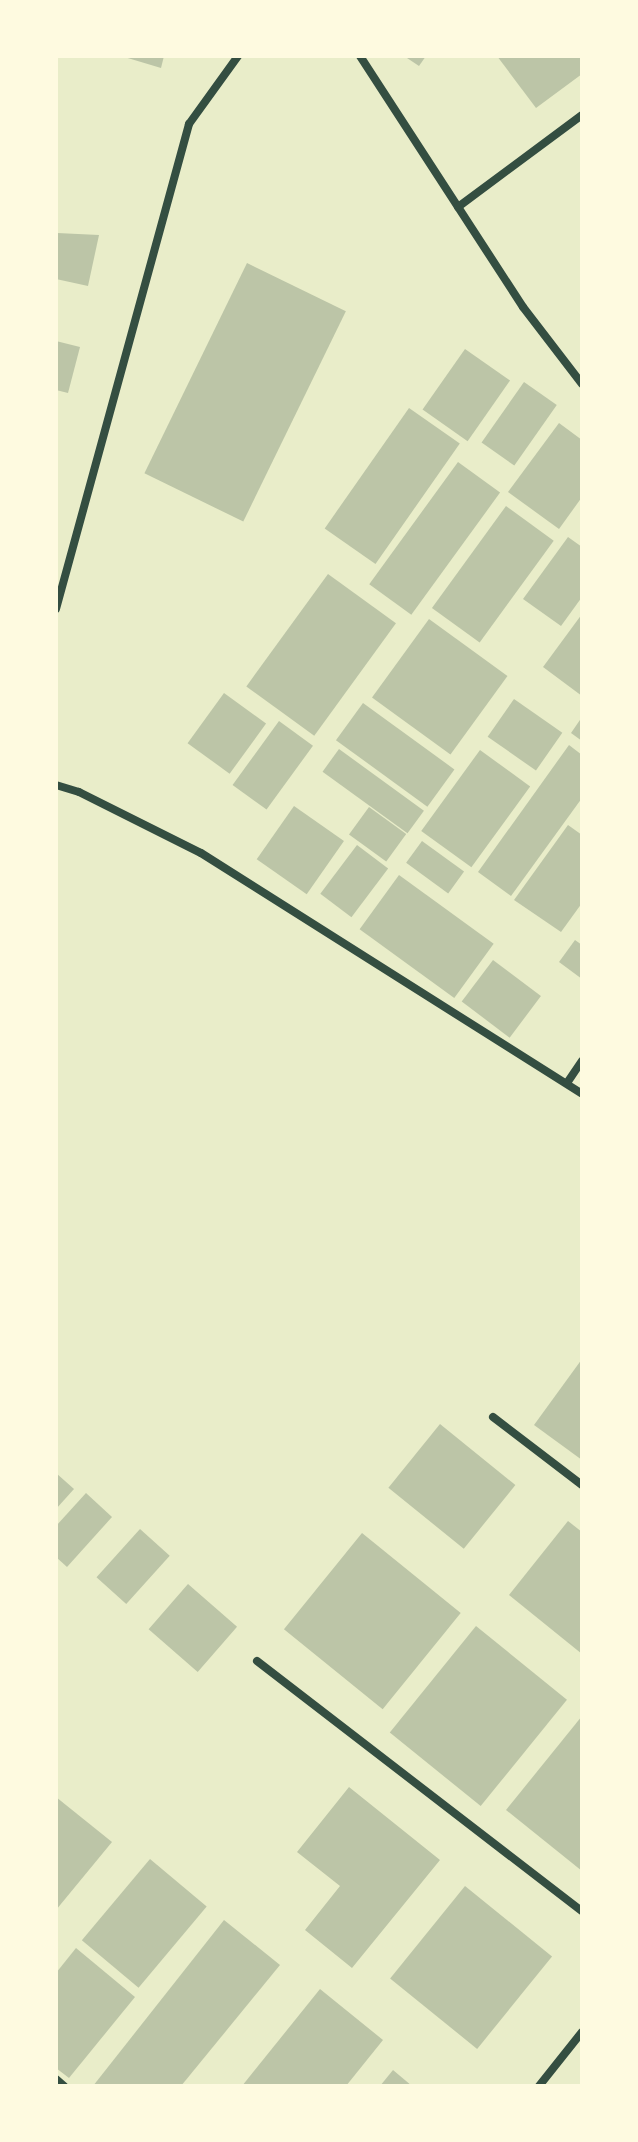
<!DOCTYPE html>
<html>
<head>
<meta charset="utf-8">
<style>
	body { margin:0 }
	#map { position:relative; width:638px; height:2142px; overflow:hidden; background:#e9edc9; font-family:Arial,sans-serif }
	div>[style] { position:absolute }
	.building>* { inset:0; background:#bcc5a7; transform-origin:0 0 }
	.minor>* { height:8px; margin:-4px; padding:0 4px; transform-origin:4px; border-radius:4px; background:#344e41 }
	span { translate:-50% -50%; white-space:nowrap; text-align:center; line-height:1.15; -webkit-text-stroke:6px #fefae0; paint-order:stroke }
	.frame { position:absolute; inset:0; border:58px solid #fefae0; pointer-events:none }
</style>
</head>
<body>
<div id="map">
	<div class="building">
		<div style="clip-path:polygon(121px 56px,164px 56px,161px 68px)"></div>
		<div style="clip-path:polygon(404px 56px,426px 56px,419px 66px)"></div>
		<div style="clip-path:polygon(497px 56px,582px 56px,582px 74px,536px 108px)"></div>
		<div style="clip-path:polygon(57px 233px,99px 235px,88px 286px,56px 279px)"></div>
		<div style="left:247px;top:263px;width:110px;height:234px;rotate:26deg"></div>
		<div style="clip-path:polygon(56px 341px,80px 347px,68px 393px,56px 390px)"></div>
		<div style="left:465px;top:349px;width:55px;height:74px;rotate:35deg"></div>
		<div style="left:524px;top:382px;width:40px;height:74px;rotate:35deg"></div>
		<div style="left:409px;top:408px;width:62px;height:147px;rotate:35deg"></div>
		<div style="clip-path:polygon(559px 423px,582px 440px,582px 497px,559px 529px,508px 492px)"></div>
		<div style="left:458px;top:462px;width:52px;height:151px;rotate:36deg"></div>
		<div style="left:506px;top:506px;width:59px;height:126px;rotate:36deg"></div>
		<div style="clip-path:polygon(568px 537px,582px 547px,582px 597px,561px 626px,523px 599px)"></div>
		<div style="left:328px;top:574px;width:84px;height:139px;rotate:36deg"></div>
		<div style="clip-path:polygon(582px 614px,582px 696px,543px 667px)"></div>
		<div style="left:429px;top:619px;width:97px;height:97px;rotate:36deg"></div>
		<div style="left:224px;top:693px;width:52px;height:62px;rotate:36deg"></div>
		<div style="left:514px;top:699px;width:59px;height:46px;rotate:35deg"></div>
		<div style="left:363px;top:703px;width:113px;height:46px;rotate:36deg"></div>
		<div style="clip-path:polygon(582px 717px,582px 741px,571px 733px)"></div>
		<div style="left:279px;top:721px;width:42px;height:79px;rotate:36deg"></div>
		<div style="clip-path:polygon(569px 745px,582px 755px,582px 798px,511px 896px,478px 872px)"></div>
		<div style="left:339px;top:749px;width:105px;height:28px;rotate:36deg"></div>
		<div style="left:480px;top:750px;width:62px;height:100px;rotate:36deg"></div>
		<div style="left:294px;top:806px;width:61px;height:65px;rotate:35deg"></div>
		<div style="left:369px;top:807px;width:46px;height:34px;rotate:36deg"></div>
		<div style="clip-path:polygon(568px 825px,582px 835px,582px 903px,561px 932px,514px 900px)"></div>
		<div style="left:422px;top:841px;width:52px;height:27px;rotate:36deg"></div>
		<div style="left:357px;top:845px;width:39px;height:61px;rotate:37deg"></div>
		<div style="left:399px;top:875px;width:117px;height:67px;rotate:36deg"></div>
		<div style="clip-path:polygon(575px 940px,582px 945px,582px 979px,559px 962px)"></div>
		<div style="left:493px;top:960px;width:60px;height:52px;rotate:37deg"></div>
		<div style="clip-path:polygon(582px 1359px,582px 1460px,534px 1425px)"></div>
		<div style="left:440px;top:1424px;width:97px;height:82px;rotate:39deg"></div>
		<div style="clip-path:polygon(56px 1473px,74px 1489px,56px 1509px)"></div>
		<div style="clip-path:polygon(86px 1493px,112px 1517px,67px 1567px,56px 1557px,56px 1526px)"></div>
		<div style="clip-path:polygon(568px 1521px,582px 1532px,582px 1654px,509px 1595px)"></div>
		<div style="left:140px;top:1529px;width:40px;height:65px;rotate:42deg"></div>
		<div style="left:362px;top:1533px;width:127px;height:124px;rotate:39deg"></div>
		<div style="left:188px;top:1584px;width:65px;height:60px;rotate:41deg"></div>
		<div style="left:476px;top:1626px;width:117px;height:137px;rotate:39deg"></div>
		<div style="clip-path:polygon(582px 1716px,582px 1871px,506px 1810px)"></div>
		<div style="clip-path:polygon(349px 1787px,440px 1860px,352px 1968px,305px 1930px,340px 1886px,297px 1852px)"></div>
		<div style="clip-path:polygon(56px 1797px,112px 1842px,56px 1910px)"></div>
		<div style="left:150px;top:1859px;width:74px;height:106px;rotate:40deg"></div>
		<div style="left:465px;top:1886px;width:112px;height:119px;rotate:39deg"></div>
		<div style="clip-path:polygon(224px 1920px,280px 1965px,181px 2086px,93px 2086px)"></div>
		<div style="clip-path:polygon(76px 1948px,135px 1997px,69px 2078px,56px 2068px,56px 1973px)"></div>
		<div style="clip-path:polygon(320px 1989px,383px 2040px,346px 2086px,242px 2086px)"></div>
		<div style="clip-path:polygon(393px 2070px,412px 2086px,380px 2086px)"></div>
	</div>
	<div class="minor">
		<div style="left:360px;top:56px;width:299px;rotate:57deg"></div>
		<div style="left:523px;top:307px;width:97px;rotate:52.5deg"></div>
		<div style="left:458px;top:207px;width:154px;rotate:-36.6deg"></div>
		<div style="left:56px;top:609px;width:503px;rotate:-74.66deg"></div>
		<div style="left:189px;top:124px;width:84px;rotate:-54.2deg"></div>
		<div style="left:56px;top:785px;width:24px;rotate:17deg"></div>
		<div style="left:79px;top:792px;width:136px;rotate:26.6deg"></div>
		<div style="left:201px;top:853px;width:451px;rotate:32.3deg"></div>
		<div style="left:567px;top:1083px;width:27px;rotate:-56deg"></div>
		<div style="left:493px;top:1417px;width:112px;rotate:37.4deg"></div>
		<div style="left:257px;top:1661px;width:410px;rotate:37.6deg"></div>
		<div style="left:56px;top:2079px;width:11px;rotate:41deg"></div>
		<div style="left:539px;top:2086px;width:69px;rotate:-51.5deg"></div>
	</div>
	<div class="frame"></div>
</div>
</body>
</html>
